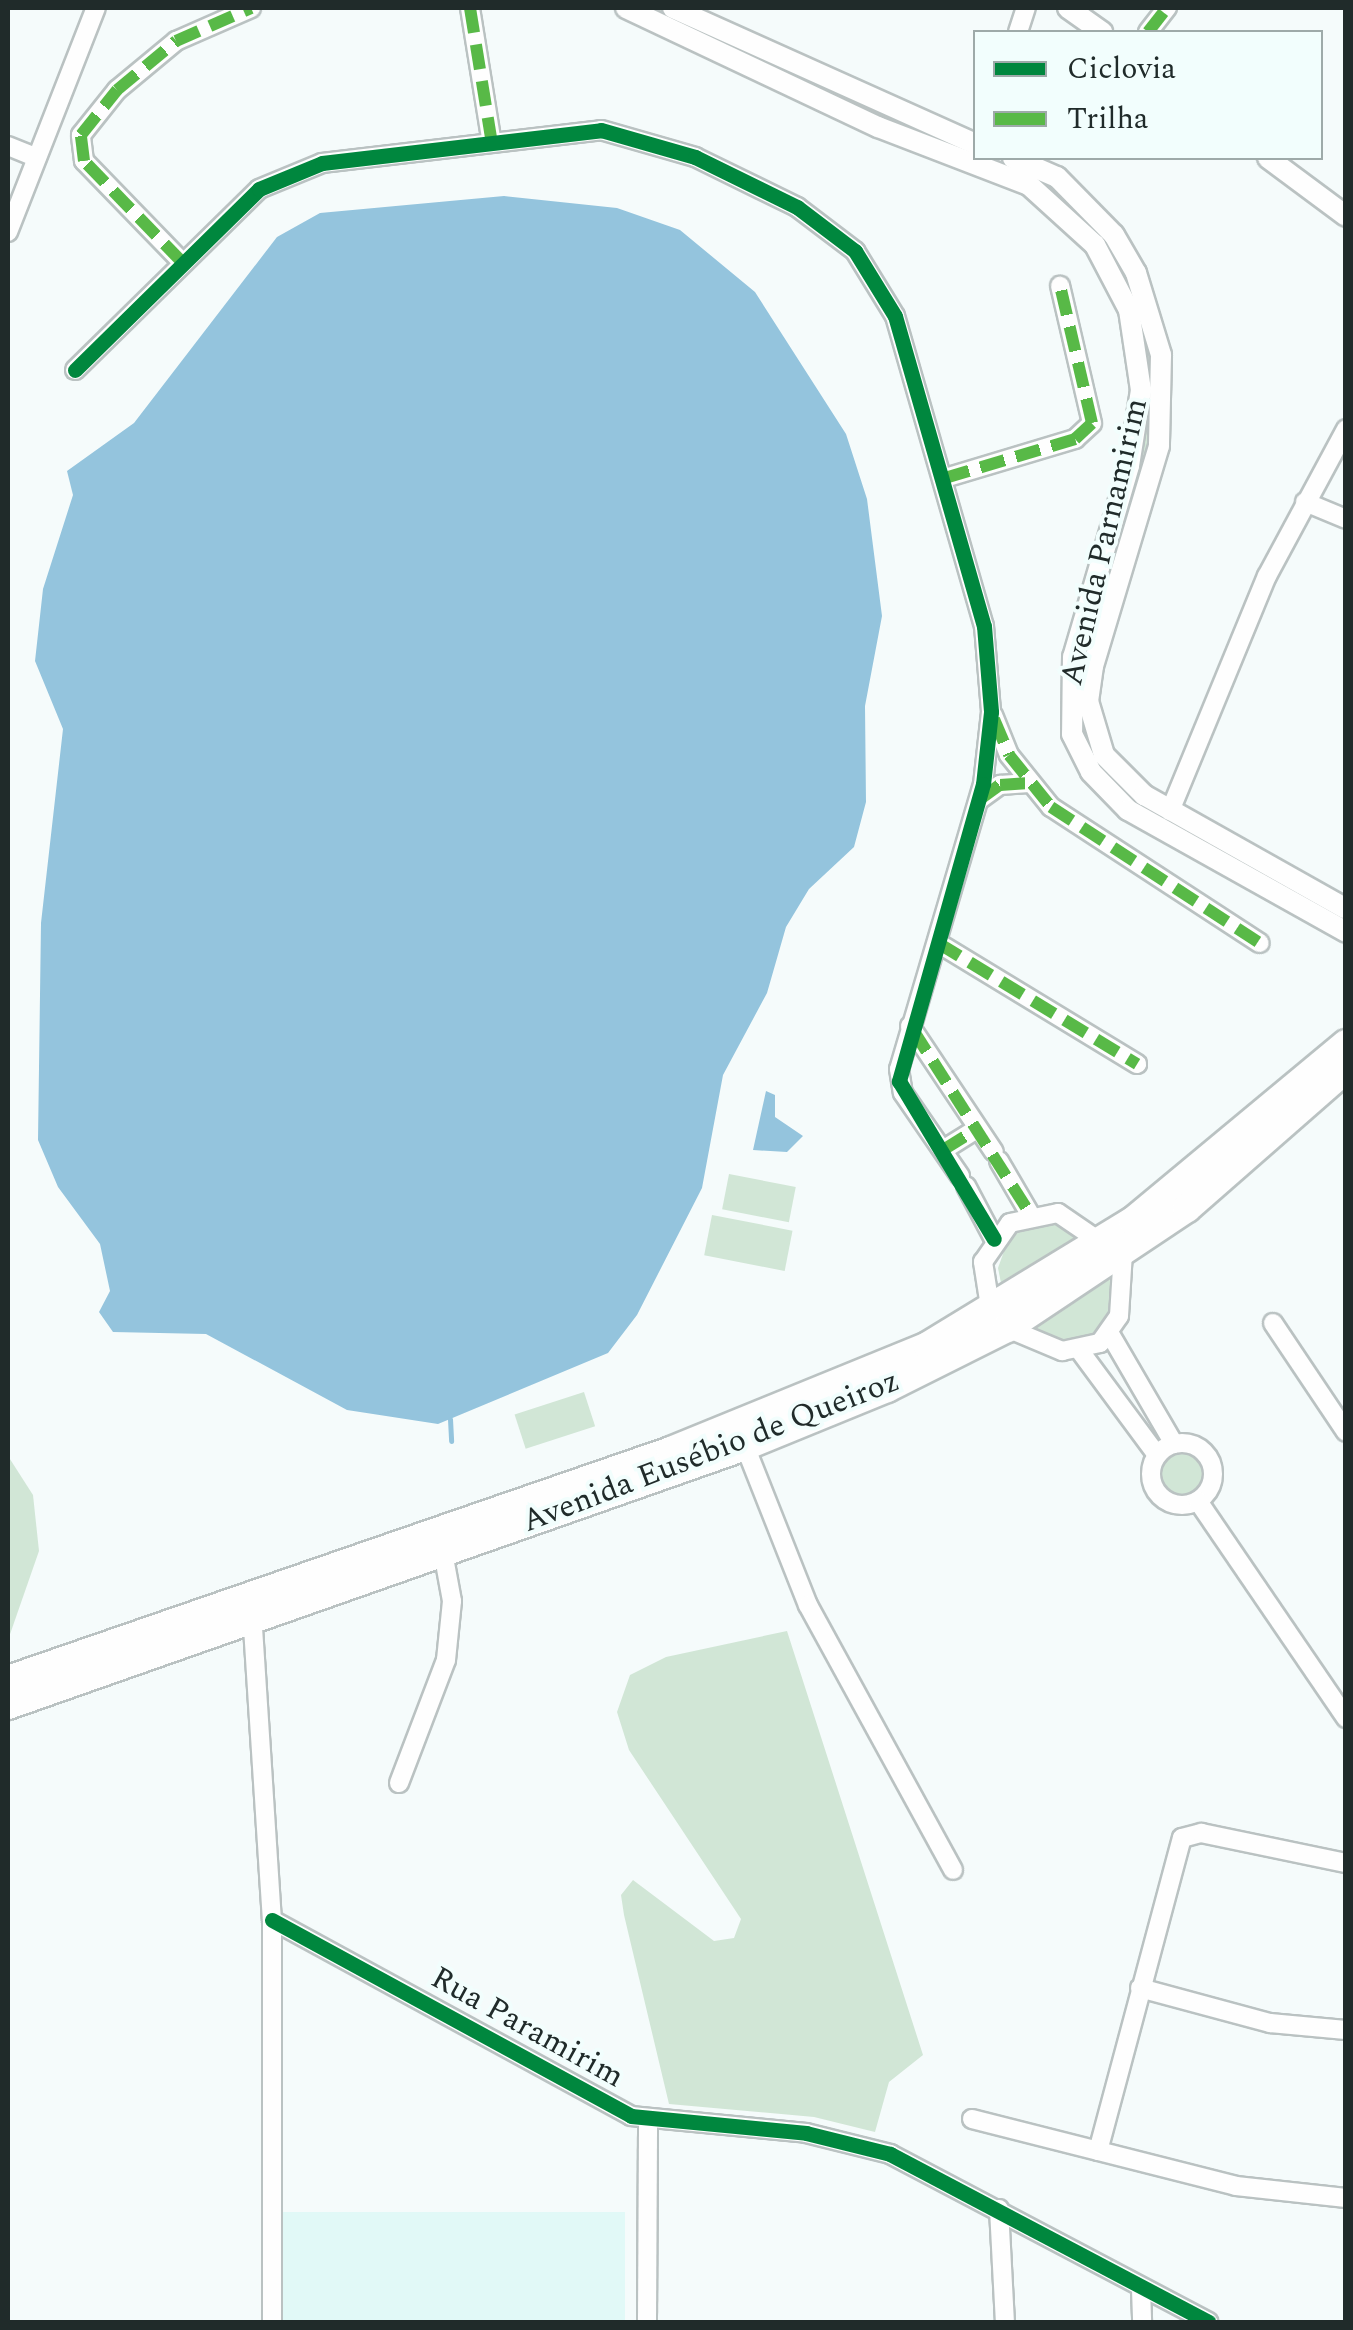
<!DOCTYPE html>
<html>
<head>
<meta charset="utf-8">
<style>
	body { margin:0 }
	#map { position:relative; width:1353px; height:2330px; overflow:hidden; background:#f5fbfb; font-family:Spectral,serif }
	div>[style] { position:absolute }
	.built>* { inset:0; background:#e1f9f7; transform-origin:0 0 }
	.green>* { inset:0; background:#d1e6d6; transform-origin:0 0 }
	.round { border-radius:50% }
	.water>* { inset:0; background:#94c4dd }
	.stream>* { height:5px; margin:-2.5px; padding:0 2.5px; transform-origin:2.5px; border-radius:2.5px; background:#94c4dd }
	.roads { filter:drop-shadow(2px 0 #bac2c2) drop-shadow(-2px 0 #bac2c2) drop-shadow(0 2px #bac2c2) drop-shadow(0 -2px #bac2c2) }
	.minor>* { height:18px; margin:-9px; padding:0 9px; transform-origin:9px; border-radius:9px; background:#fefefe }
	.minor>.ring { margin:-9px; padding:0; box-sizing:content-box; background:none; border:18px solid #fefefe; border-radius:50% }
	.tertiary>* { height:20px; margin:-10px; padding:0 10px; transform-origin:10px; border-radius:10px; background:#fefefe }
	.primary>* { height:28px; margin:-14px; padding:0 14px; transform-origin:14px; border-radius:14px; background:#fefefe }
	.quiet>* { height:12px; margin-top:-6px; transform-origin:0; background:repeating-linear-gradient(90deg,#58b947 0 25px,transparent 0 37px) }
	.cycleway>* { height:15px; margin:-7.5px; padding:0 7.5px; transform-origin:7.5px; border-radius:7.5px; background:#00873e }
	span { translate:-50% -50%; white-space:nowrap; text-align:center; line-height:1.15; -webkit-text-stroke:8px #f2fefd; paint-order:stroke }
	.street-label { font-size:32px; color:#202b2a }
	.frame { position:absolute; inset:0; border:10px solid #202b2a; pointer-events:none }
	.legend { position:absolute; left:973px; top:30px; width:350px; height:130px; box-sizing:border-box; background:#f2fefd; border:2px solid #9eaaa9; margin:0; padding:12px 18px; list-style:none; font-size:30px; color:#202b2a }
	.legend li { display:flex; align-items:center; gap:20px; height:50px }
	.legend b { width:50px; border:2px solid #9eaaa9 }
</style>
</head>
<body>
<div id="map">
	<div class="built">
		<div style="left:277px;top:2212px;width:348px;height:110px"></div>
	</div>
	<div class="green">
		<div style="clip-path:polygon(641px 8px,658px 8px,975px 149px,976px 158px,1029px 165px,1087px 210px,1134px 279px,1156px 355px,1155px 417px,1123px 540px,1114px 537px,1146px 417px,1147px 357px,1127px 283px,1082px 217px,1026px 174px,986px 162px,914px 136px)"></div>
		<div style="left:729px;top:1174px;width:68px;height:36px;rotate:11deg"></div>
		<div style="left:712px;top:1215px;width:82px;height:41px;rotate:11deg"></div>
		<div style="clip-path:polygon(1055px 1220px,1084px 1235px,1002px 1288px,998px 1268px,1008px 1240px,1023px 1226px)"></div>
		<div style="clip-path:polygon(1109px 1278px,1117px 1300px,1099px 1336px,1070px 1347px,1030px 1331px)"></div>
		<div style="left:584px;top:1392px;width:36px;height:73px;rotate:72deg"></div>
		<div class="round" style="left:1159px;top:1449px;width:46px;height:46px"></div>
		<div style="clip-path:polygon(8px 1456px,33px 1495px,39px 1551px,8px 1640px)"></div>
		<div style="clip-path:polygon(787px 1631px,923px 2055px,889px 2082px,875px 2132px,814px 2117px,669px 2104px,624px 1915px,621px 1895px,633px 1880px,714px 1941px,734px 1938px,741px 1919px,629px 1750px,617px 1712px,630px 1675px,666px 1657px)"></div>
	</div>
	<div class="water">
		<div style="clip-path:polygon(504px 196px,617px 208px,680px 230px,755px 292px,846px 434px,867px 499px,882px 616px,865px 706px,866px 802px,854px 847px,809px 889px,786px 927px,767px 993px,723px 1075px,702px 1188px,637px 1315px,608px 1353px,438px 1424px,347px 1410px,206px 1334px,113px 1332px,99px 1312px,110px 1291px,100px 1244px,58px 1187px,38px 1140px,41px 923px,63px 729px,35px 661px,43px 589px,73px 495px,67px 471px,134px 423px,277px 237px,320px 213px)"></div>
		<div style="clip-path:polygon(766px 1091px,775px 1095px,775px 1117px,803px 1136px,787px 1152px,753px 1150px)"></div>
	</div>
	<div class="stream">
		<div style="left:450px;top:1419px;width:22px;rotate:87deg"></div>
	</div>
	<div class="roads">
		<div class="minor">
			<div style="left:470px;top:8px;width:132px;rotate:80.8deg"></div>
			<div style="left:1018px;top:32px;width:25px;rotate:-72deg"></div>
			<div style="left:1148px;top:32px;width:31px;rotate:-52deg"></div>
			<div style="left:8px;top:146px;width:31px;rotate:22deg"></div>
			<div style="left:8px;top:232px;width:241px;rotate:-68.6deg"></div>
			<div style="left:182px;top:262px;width:141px;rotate:-134.1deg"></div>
			<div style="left:84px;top:161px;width:26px;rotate:-97deg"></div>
			<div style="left:81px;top:135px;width:58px;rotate:-51.3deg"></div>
			<div style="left:117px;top:90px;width:77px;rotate:-39.7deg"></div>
			<div style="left:176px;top:41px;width:82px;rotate:-23.7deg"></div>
			<div style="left:75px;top:370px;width:258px;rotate:-44.5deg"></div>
			<div style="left:259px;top:189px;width:68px;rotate:-22.4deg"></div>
			<div style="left:322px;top:163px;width:281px;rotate:-6.7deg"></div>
			<div style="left:601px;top:130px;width:98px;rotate:16deg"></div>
			<div style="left:695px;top:157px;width:114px;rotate:26.1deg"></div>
			<div style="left:797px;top:207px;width:73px;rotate:37.2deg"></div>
			<div style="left:855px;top:251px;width:76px;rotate:58.4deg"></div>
			<div style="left:895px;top:316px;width:323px;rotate:74deg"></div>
			<div style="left:984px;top:626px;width:86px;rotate:85.3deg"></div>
			<div style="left:991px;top:712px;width:72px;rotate:96.3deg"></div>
			<div style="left:983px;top:784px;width:297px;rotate:106.4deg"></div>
			<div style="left:899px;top:1069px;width:24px;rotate:81deg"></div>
			<div style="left:903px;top:1093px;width:101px;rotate:55.5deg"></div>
			<div style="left:945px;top:478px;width:136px;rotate:-16.7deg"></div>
			<div style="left:1075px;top:439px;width:23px;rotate:-43deg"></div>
			<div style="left:1092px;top:423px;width:141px;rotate:-103.1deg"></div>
			<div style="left:1305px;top:502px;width:44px;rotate:22.5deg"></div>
			<div style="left:993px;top:715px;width:43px;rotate:68.2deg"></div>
			<div style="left:1009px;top:755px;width:67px;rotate:51.1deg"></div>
			<div style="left:1051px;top:807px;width:249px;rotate:33.1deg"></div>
			<div style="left:979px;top:800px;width:26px;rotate:-36deg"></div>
			<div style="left:1000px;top:785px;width:29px;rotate:-4deg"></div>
			<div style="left:1170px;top:811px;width:254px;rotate:-67.6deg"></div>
			<div style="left:1267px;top:576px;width:167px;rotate:-61.7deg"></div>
			<div style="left:938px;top:943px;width:233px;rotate:31.3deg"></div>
			<div style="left:910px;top:1026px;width:151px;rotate:56.3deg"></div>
			<div style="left:943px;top:1150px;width:40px;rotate:-32deg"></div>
			<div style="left:999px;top:1161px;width:61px;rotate:59.7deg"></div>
			<div style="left:966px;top:1186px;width:60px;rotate:62.2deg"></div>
			<div style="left:991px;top:1313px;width:52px;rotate:-98.9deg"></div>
			<div style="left:983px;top:1262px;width:47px;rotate:-55.3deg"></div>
			<div style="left:1010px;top:1223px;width:49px;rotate:-11.8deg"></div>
			<div style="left:1058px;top:1213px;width:53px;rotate:34.3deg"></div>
			<div style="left:1273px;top:1323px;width:131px;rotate:56.2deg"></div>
			<div style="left:1007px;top:1328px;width:60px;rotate:22.7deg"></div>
			<div style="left:1062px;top:1351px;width:39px;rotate:-12deg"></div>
			<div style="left:1100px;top:1343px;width:33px;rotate:-55deg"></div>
			<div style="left:1119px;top:1316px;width:63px;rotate:-86.4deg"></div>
			<div style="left:1110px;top:1334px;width:127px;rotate:59.8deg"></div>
			<div style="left:1080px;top:1351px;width:129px;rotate:53.5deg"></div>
			<div class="ring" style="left:1151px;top:1443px;width:44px;height:44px"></div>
			<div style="left:745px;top:1446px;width:171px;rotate:68.4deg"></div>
			<div style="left:808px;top:1605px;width:302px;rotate:61.3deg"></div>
			<div style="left:1198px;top:1501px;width:263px;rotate:55.7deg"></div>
			<div style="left:252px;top:1612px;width:309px;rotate:86.3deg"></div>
			<div style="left:272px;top:1920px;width:402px;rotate:90deg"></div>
			<div style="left:399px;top:1783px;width:132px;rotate:-69.1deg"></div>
			<div style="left:446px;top:1660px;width:59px;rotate:-84.2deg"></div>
			<div style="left:452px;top:1601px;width:50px;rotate:-100.4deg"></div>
			<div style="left:272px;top:1920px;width:409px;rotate:28.6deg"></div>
			<div style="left:631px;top:2116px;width:176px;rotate:5.5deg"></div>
			<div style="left:806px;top:2133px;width:87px;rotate:14deg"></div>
			<div style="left:890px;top:2154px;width:360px;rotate:27.8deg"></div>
			<div style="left:1140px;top:1988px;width:135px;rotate:15.1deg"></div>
			<div style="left:1270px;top:2023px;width:76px;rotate:5.3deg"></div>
			<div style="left:972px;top:2119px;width:272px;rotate:14.2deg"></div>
			<div style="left:1236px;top:2186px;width:111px;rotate:6.2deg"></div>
			<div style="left:1098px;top:2151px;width:324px;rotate:-75deg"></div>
			<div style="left:1182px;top:1838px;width:20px;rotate:-15deg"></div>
			<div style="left:1201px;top:1833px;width:148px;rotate:11.7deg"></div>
			<div style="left:999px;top:2209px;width:113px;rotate:87deg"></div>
			<div style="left:1141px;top:2289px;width:33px;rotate:88deg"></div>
			<div style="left:647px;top:2322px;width:200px;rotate:-89.7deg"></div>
		</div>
		<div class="tertiary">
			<div style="left:626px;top:8px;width:279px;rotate:25.3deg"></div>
			<div style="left:878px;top:127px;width:162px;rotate:21deg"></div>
			<div style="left:1029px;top:185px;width:89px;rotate:42.3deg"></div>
			<div style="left:1095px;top:245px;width:73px;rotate:62.4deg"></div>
			<div style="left:1129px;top:310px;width:81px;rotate:81.5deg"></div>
			<div style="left:1141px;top:390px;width:77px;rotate:99deg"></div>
			<div style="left:1129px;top:466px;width:199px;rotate:106.3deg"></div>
			<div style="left:1073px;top:657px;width:77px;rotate:90.7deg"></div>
			<div style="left:1072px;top:734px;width:42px;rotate:63.4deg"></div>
			<div style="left:1091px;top:772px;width:53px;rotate:45.8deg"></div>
			<div style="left:1128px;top:810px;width:250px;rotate:29.2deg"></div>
			<div style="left:673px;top:8px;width:332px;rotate:24.2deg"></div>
			<div style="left:1068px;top:8px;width:42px;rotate:35.2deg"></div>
			<div style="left:1013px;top:158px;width:48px;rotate:23.4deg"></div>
			<div style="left:1057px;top:177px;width:81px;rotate:45.5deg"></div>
			<div style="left:1114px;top:235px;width:44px;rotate:59.9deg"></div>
			<div style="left:1136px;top:273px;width:86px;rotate:73deg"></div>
			<div style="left:1161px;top:355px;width:91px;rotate:91.3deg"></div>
			<div style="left:1159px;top:446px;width:230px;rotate:106.7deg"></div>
			<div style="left:1093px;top:666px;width:35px;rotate:98deg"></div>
			<div style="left:1088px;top:701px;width:56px;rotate:73.5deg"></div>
			<div style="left:1104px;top:755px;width:57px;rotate:45deg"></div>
			<div style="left:1144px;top:795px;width:232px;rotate:29.4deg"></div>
			<div style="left:1268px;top:158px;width:97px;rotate:36.6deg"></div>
		</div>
		<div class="primary">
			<div style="left:8px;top:1680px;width:701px;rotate:-19.05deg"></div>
			<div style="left:671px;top:1451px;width:278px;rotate:-22.2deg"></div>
			<div style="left:928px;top:1346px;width:240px;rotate:-31.4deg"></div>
			<div style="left:1133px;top:1221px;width:277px;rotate:-39.7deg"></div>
			<div style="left:8px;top:1705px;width:781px;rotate:-19.36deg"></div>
			<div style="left:745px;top:1446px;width:153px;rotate:-22.2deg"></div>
			<div style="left:887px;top:1388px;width:134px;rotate:-26.6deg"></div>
			<div style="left:1007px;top:1328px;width:216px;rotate:-33.7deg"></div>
			<div style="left:1187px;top:1208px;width:211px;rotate:-41.2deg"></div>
		</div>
	</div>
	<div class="quiet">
		<div style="left:470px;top:8px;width:132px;rotate:80.8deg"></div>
		<div style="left:1148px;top:32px;width:31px;rotate:-52deg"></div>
		<div style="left:182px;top:262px;width:141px;rotate:-134.1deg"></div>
		<div style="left:84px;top:161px;width:26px;rotate:-97deg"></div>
		<div style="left:81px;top:135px;width:58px;rotate:-51.3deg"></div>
		<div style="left:117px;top:90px;width:77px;rotate:-39.7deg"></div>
		<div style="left:176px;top:41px;width:82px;rotate:-23.7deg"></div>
		<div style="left:945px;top:478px;width:136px;rotate:-16.7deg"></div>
		<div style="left:1075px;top:439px;width:23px;rotate:-43deg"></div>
		<div style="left:1092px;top:423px;width:141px;rotate:-103.1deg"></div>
		<div style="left:994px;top:719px;width:39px;rotate:67deg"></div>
		<div style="left:1009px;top:755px;width:67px;rotate:51.1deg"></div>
		<div style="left:1051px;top:807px;width:249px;rotate:33.1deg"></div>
		<div style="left:979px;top:800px;width:26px;rotate:-36deg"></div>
		<div style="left:1000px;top:785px;width:29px;rotate:-4deg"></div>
		<div style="left:938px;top:943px;width:233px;rotate:31.3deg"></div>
		<div style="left:913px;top:1030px;width:218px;rotate:57.5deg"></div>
		<div style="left:943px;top:1150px;width:40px;rotate:-32deg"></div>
	</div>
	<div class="cycleway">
		<div style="left:75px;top:370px;width:258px;rotate:-44.5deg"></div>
		<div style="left:259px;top:189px;width:68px;rotate:-22.4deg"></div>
		<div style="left:322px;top:163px;width:281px;rotate:-6.7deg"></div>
		<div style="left:601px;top:130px;width:98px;rotate:16deg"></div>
		<div style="left:695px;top:157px;width:114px;rotate:26.1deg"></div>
		<div style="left:797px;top:207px;width:73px;rotate:37.2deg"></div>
		<div style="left:855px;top:251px;width:76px;rotate:58.4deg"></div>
		<div style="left:895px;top:316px;width:323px;rotate:74deg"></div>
		<div style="left:984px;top:626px;width:86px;rotate:85.3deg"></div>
		<div style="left:991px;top:712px;width:72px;rotate:96.3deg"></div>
		<div style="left:983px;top:784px;width:309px;rotate:105.8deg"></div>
		<div style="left:899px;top:1081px;width:184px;rotate:59deg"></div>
		<div style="left:272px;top:1920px;width:409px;rotate:28.6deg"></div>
		<div style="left:631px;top:2116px;width:176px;rotate:5.5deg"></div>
		<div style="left:806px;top:2133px;width:87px;rotate:14deg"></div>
		<div style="left:890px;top:2154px;width:360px;rotate:27.8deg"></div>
	</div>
	<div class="street-label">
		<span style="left:1105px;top:542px;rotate:-77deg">Avenida Parnamirim</span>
		<span style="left:711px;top:1452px;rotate:-21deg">Avenida Eusébio de Queiroz</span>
		<span style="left:527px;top:2028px;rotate:29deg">Rua Paramirim</span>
	</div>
	<div class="frame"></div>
	<ul class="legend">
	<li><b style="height:12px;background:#00873e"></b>Ciclovia</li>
	<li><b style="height:12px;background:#58b947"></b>Trilha</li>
	</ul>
</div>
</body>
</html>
